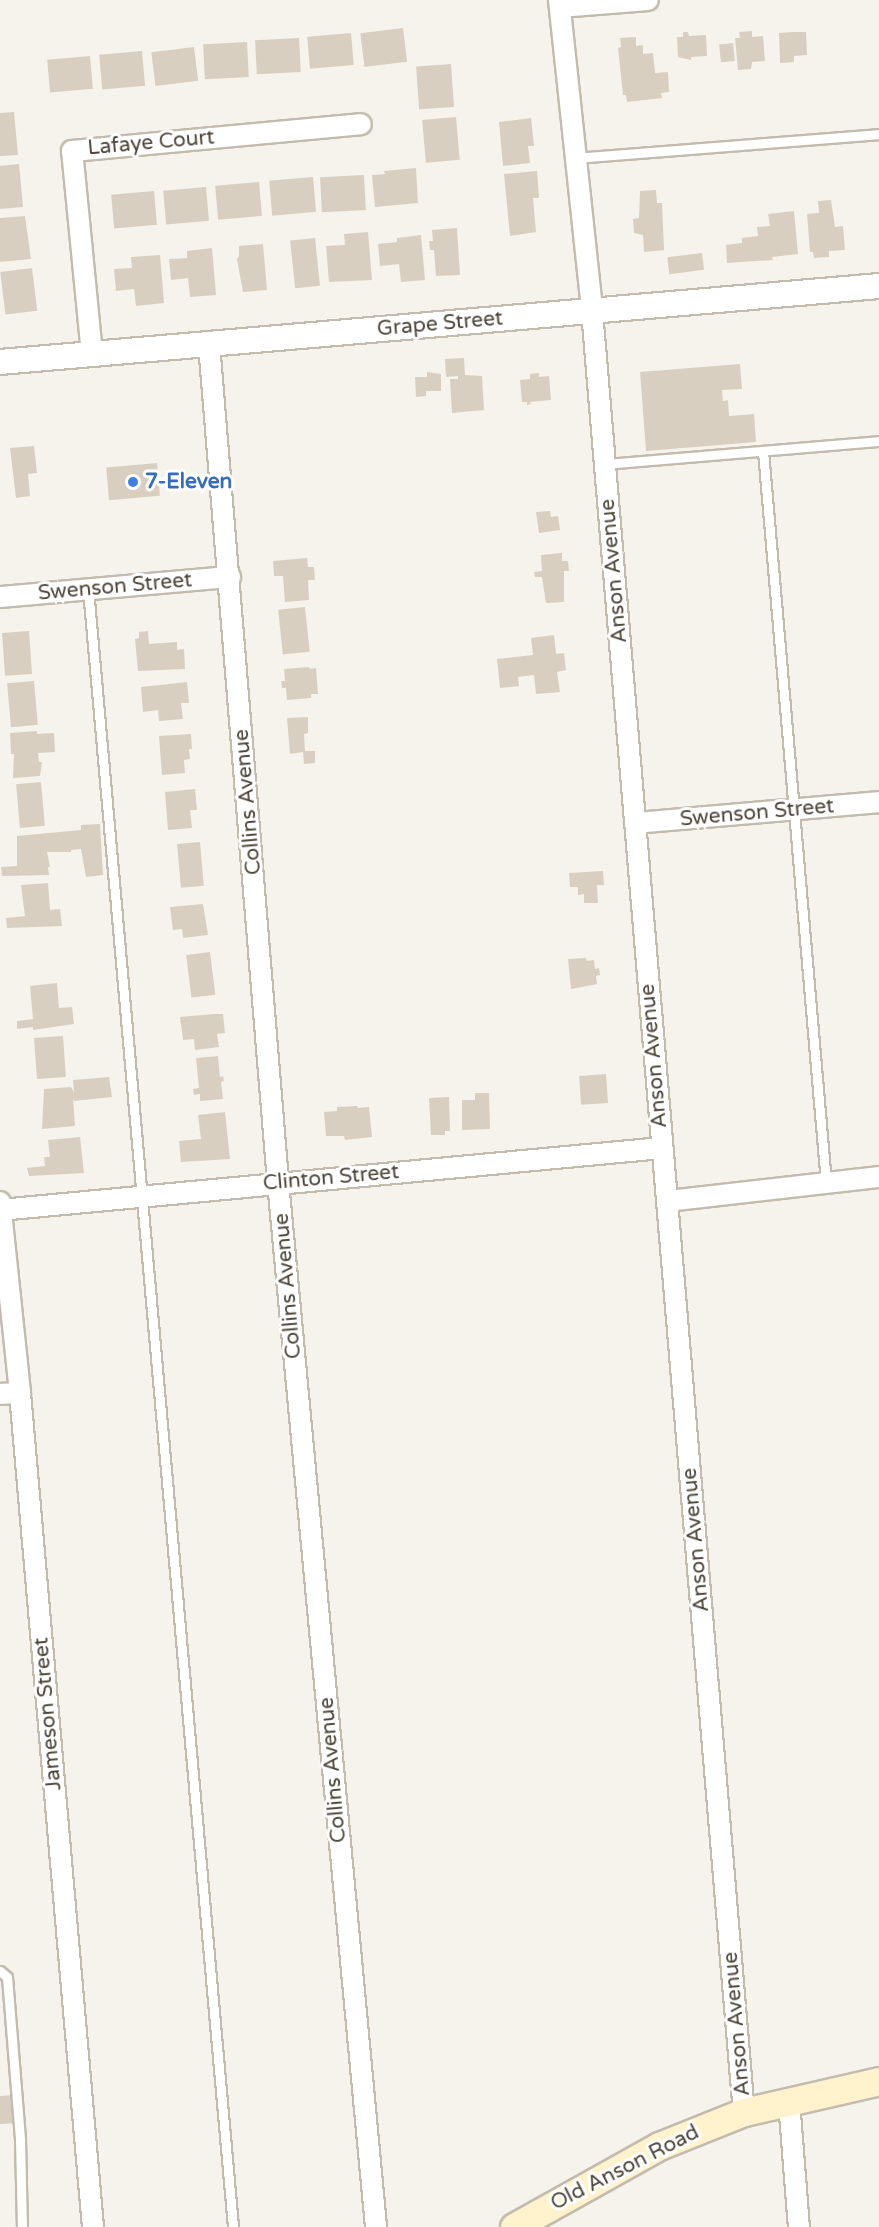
<!DOCTYPE html>
<html>
<head>
<meta charset="utf-8">
<style>
	body { margin:0 }
	#map { position:relative; width:879px; height:2227px; overflow:hidden; background:#f6f3ec; font-family:"Varela Round",sans-serif }
	div>[style] { position:absolute }
	.building>* { inset:0; background:#d8cfc1; transform-origin:0 0 }
	.roads { filter:drop-shadow(2px 0 #c2bbae) drop-shadow(-2px 0 #c2bbae) drop-shadow(0 2px #c2bbae) drop-shadow(0 -2px #c2bbae) }
	.service>* { height:9px; margin:-4.5px; padding:0 4.5px; transform-origin:4.5px; border-radius:4.5px; background:#fff }
	.minor>* { height:20px; margin:-10px; padding:0 10px; transform-origin:10px; border-radius:10px; background:#fff }
	.tertiary>* { height:24px; margin:-12px; padding:0 12px; transform-origin:12px; border-radius:12px; background:#fff }
	.secondary>* { height:27px; margin:-13.5px; padding:0 13.5px; transform-origin:13.5px; border-radius:13.5px; background:#fff3cd }
	.dots>* { width:16px; height:16px; translate:-50% -50%; box-sizing:border-box; border:3px solid #fff; border-radius:50% }
	span { translate:-50% -50%; white-space:nowrap; text-align:center; line-height:1.15; -webkit-text-stroke:6px #fff; paint-order:stroke }
	.street-label { font-size:21px; color:#4b4439 }
	.shop-label { font-size:21px; color:#366cbe; font-weight:700 }
	.left { translate:0 -50%; text-align:left }
</style>
</head>
<body>
<div id="map">
	<div class="building">
		<div style="left:403px;top:28px;width:34px;height:43px;rotate:83deg"></div>
		<div style="clip-path:polygon(752px 31px,752px 37px,763px 36px,765px 61px,752px 62px,751px 69px,738px 70px,735px 38px,740px 38px,739px 32px)"></div>
		<div style="clip-path:polygon(683px 32px,688px 32px,689px 36px,706px 35px,707px 56px,691px 57px,691px 60px,678px 57px,677px 37px,683px 37px)"></div>
		<div style="clip-path:polygon(792px 32px,806px 32px,807px 55px,794px 56px,794px 62px,780px 63px,779px 33px)"></div>
		<div style="left:351px;top:33px;width:32px;height:44px;rotate:85deg"></div>
		<div style="clip-path:polygon(636px 37px,636px 46px,643px 45px,643px 54px,653px 53px,655px 73px,668px 72px,669px 92px,661px 93px,662px 98px,627px 102px,626px 95px,623px 95px,618px 48px,621px 47px,620px 38px)"></div>
		<div style="left:299px;top:38px;width:34px;height:44px;rotate:87deg"></div>
		<div style="left:247px;top:42px;width:35px;height:44px;rotate:87deg"></div>
		<div style="left:733px;top:43px;width:18px;height:14px;rotate:84deg"></div>
		<div style="left:194px;top:47px;width:34px;height:43px;rotate:83deg"></div>
		<div style="left:142px;top:51px;width:35px;height:43px;rotate:85deg"></div>
		<div style="left:90px;top:56px;width:33px;height:43px;rotate:85deg"></div>
		<div style="left:451px;top:64px;width:43px;height:35px;rotate:86deg"></div>
		<div style="clip-path:polygon(14px 112px,18px 155px,0 156px,0 113px)"></div>
		<div style="left:456px;top:117px;width:43px;height:34px;rotate:85deg"></div>
		<div style="clip-path:polygon(531px 118px,534px 146px,528px 146px,530px 163px,503px 166px,499px 122px)"></div>
		<div style="clip-path:polygon(19px 164px,23px 207px,0 209px,0 166px)"></div>
		<div style="clip-path:polygon(416px 168px,418px 203px,375px 207px,372px 175px,385px 174px,384px 171px)"></div>
		<div style="clip-path:polygon(537px 171px,539px 198px,533px 198px,536px 232px,510px 236px,504px 174px)"></div>
		<div style="left:364px;top:175px;width:35px;height:44px;rotate:87deg"></div>
		<div style="left:313px;top:177px;width:35px;height:44px;rotate:85deg"></div>
		<div style="left:259px;top:182px;width:34px;height:44px;rotate:85deg"></div>
		<div style="left:206px;top:187px;width:34px;height:43px;rotate:85deg"></div>
		<div style="clip-path:polygon(656px 190px,657px 203px,662px 203px,664px 250px,644px 252px,643px 235px,634px 233px,633px 219px,639px 218px,640px 191px)"></div>
		<div style="left:154px;top:191px;width:34px;height:43px;rotate:85deg"></div>
		<div style="clip-path:polygon(831px 200px,835px 227px,843px 226px,845px 250px,829px 251px,829px 257px,814px 258px,813px 252px,810px 252px,807px 214px,819px 213px,818px 201px)"></div>
		<div style="clip-path:polygon(794px 211px,798px 254px,772px 257px,773px 260px,727px 263px,726px 245px,742px 243px,742px 238px,758px 236px,757px 227px,770px 226px,768px 214px)"></div>
		<div style="clip-path:polygon(25px 216px,31px 259px,0 262px,0 218px)"></div>
		<div style="clip-path:polygon(457px 228px,460px 275px,436px 276px,434px 250px,430px 250px,429px 241px,433px 241px,432px 230px)"></div>
		<div style="clip-path:polygon(368px 232px,372px 280px,329px 282px,326px 246px,345px 245px,344px 234px)"></div>
		<div style="clip-path:polygon(421px 235px,425px 280px,401px 282px,399px 264px,380px 266px,378px 244px,397px 242px,397px 238px)"></div>
		<div style="left:315px;top:238px;width:48px;height:25px;rotate:84deg"></div>
		<div style="clip-path:polygon(263px 244px,267px 290px,243px 292px,237px 259px,239px 256px,239px 246px)"></div>
		<div style="clip-path:polygon(212px 248px,216px 295px,190px 297px,188px 278px,171px 280px,169px 259px,187px 258px,187px 251px)"></div>
		<div style="left:702px;top:253px;width:17px;height:35px;rotate:83deg"></div>
		<div style="clip-path:polygon(160px 255px,164px 303px,136px 306px,134px 289px,116px 291px,114px 269px,132px 268px,131px 257px)"></div>
		<div style="left:32px;top:268px;width:43px;height:32px;rotate:83deg"></div>
		<div style="clip-path:polygon(464px 358px,465px 375px,482px 376px,484px 410px,452px 413px,450px 379px,458px 379px,458px 376px,446px 377px,445px 359px)"></div>
		<div style="clip-path:polygon(740px 364px,742px 389px,722px 390px,723px 401px,728px 400px,729px 416px,754px 414px,756px 442px,646px 451px,640px 372px)"></div>
		<div style="clip-path:polygon(427px 372px,441px 374px,441px 391px,426px 391px,426px 396px,416px 397px,415px 377px,427px 377px)"></div>
		<div style="clip-path:polygon(539px 373px,539px 377px,549px 376px,551px 400px,530px 402px,531px 404px,527px 405px,527px 402px,522px 402px,520px 380px,530px 379px,530px 374px)"></div>
		<div style="clip-path:polygon(34px 446px,37px 473px,28px 474px,30px 496px,16px 498px,10px 448px)"></div>
		<div style="left:157px;top:463px;width:33px;height:51px;rotate:85deg"></div>
		<div style="clip-path:polygon(550px 511px,551px 517px,558px 516px,560px 530px,539px 533px,536px 512px)"></div>
		<div style="clip-path:polygon(562px 553px,562px 561px,568px 561px,569px 571px,564px 571px,564px 602px,546px 603px,542px 577px,535px 577px,534px 572px,542px 571px,541px 555px)"></div>
		<div style="clip-path:polygon(307px 558px,308px 567px,314px 567px,315px 580px,308px 580px,309px 600px,285px 602px,283px 576px,274px 576px,273px 561px)"></div>
		<div style="left:305px;top:607px;width:45px;height:27px;rotate:84deg"></div>
		<div style="left:29px;top:631px;width:43px;height:27px;rotate:86deg"></div>
		<div style="clip-path:polygon(148px 631px,149px 644px,177px 642px,177px 650px,184px 649px,185px 669px,138px 671px,135px 639px,139px 638px,139px 632px)"></div>
		<div style="clip-path:polygon(554px 635px,556px 654px,564px 653px,566px 670px,557px 672px,560px 692px,536px 694px,534px 675px,518px 677px,519px 686px,500px 688px,497px 659px,533px 655px,531px 638px)"></div>
		<div style="clip-path:polygon(309px 667px,310px 669px,316px 668px,318px 694px,311px 694px,311px 698px,287px 700px,286px 688px,282px 688px,281px 681px,285px 681px,284px 669px)"></div>
		<div style="left:34px;top:681px;width:44px;height:27px;rotate:85deg"></div>
		<div style="clip-path:polygon(187px 682px,189px 703px,181px 703px,183px 719px,159px 721px,158px 710px,143px 712px,141px 687px)"></div>
		<div style="clip-path:polygon(308px 717px,308px 733px,304px 734px,305px 751px,315px 751px,315px 763px,304px 764px,303px 752px,290px 754px,287px 718px)"></div>
		<div style="clip-path:polygon(37px 731px,37px 734px,54px 733px,55px 752px,38px 753px,39px 762px,42px 762px,40px 776px,13px 778px,14px 754px,11px 754px,10px 733px)"></div>
		<div style="clip-path:polygon(191px 734px,192px 749px,189px 749px,190px 759px,184px 760px,185px 773px,162px 775px,159px 736px)"></div>
		<div style="left:41px;top:782px;width:44px;height:25px;rotate:85deg"></div>
		<div style="clip-path:polygon(195px 789px,197px 810px,190px 810px,192px 828px,168px 830px,165px 792px)"></div>
		<div style="clip-path:polygon(100px 824px,103px 875px,86px 877px,81px 849px,71px 850px,71px 852px,47px 852px,50px 867px,48px 867px,49px 875px,2px 876px,1px 867px,17px 866px,17px 836px,81px 830px,81px 825px)"></div>
		<div style="left:200px;top:842px;width:44px;height:23px;rotate:85deg"></div>
		<div style="clip-path:polygon(603px 871px,604px 885px,597px 885px,598px 903px,584px 903px,584px 894px,578px 895px,578px 887px,570px 887px,569px 873px)"></div>
		<div style="clip-path:polygon(48px 883px,50px 910px,60px 909px,62px 926px,7px 928px,6px 918px,25px 916px,21px 885px)"></div>
		<div style="clip-path:polygon(203px 904px,208px 935px,183px 938px,182px 929px,173px 930px,170px 907px)"></div>
		<div style="left:210px;top:952px;width:43px;height:24px;rotate:83deg"></div>
		<div style="clip-path:polygon(586px 958px,587px 961px,594px 960px,595px 969px,599px 968px,600px 975px,596px 976px,597px 984px,571px 989px,568px 959px)"></div>
		<div style="clip-path:polygon(57px 983px,59px 1008px,72px 1007px,74px 1024px,33px 1030px,33px 1027px,17px 1029px,17px 1021px,33px 1019px,30px 986px)"></div>
		<div style="clip-path:polygon(214px 1014px,223px 1014px,225px 1033px,217px 1034px,219px 1047px,195px 1050px,194px 1039px,183px 1040px,180px 1017px)"></div>
		<div style="left:63px;top:1036px;width:41px;height:29px;rotate:86deg"></div>
		<div style="clip-path:polygon(218px 1056px,220px 1077px,223px 1076px,224px 1081px,221px 1082px,223px 1099px,200px 1101px,200px 1094px,194px 1095px,193px 1089px,199px 1088px,196px 1058px)"></div>
		<div style="left:606px;top:1074px;width:29px;height:27px;rotate:86deg"></div>
		<div style="clip-path:polygon(109px 1077px,112px 1097px,74px 1101px,73px 1098px,75px 1126px,42px 1129px,44px 1089px,71px 1087px,74px 1092px,73px 1080px)"></div>
		<div style="clip-path:polygon(475px 1093px,489px 1093px,490px 1129px,462px 1130px,462px 1100px,475px 1100px)"></div>
		<div style="clip-path:polygon(449px 1097px,450px 1131px,445px 1131px,445px 1135px,431px 1135px,429px 1098px)"></div>
		<div style="clip-path:polygon(357px 1106px,358px 1108px,369px 1107px,372px 1137px,345px 1140px,344px 1136px,326px 1136px,324px 1112px,337px 1111px,337px 1107px)"></div>
		<div style="clip-path:polygon(225px 1112px,230px 1159px,181px 1162px,179px 1141px,201px 1139px,198px 1115px)"></div>
		<div style="clip-path:polygon(80px 1137px,84px 1173px,29px 1176px,27px 1168px,45px 1166px,44px 1157px,50px 1157px,48px 1140px)"></div>
		<div style="clip-path:polygon(14px 2095px,17px 2123px,0 2124px,0 2096px)"></div>
	</div>
	<div class="roads">
		<div class="service">
			<div style="left:576px;top:158px;width:304px;rotate:-4.5deg"></div>
			<div style="left:763px;top:451px;width:735px;rotate:85.08deg"></div>
			<div style="left:605px;top:464px;width:275px;rotate:-4.8deg"></div>
			<div style="left:88px;top:589px;width:1644px;rotate:84.94deg"></div>
			<div style="left:0;top:1971px;width:9px;rotate:41deg"></div>
			<div style="left:7px;top:1977px;width:164px;rotate:85.4deg"></div>
			<div style="left:20px;top:2140px;width:87px;rotate:88.7deg"></div>
		</div>
		<div class="minor">
			<div style="left:559px;top:0;width:313px;rotate:83.9deg"></div>
			<div style="left:592px;top:311px;width:1807px;rotate:85.18deg"></div>
			<div style="left:560px;top:7px;width:88px;rotate:-4.5deg"></div>
			<div style="left:209px;top:344px;width:841px;rotate:85.29deg"></div>
			<div style="left:278px;top:1182px;width:1050px;rotate:84.64deg"></div>
			<div style="left:92px;top:354px;width:204px;rotate:-95.6deg"></div>
			<div style="left:72px;top:151px;width:290px;rotate:-5.3deg"></div>
			<div style="left:0;top:597px;width:231px;rotate:-5deg"></div>
			<div style="left:635px;top:823px;width:245px;rotate:-4.9deg"></div>
			<div style="left:668px;top:1201px;width:212px;rotate:-6.5deg"></div>
			<div style="left:0;top:1202px;width:192px;rotate:84deg"></div>
			<div style="left:20px;top:1393px;width:837px;rotate:85deg"></div>
			<div style="left:0;top:1210px;width:665px;rotate:-5.35deg"></div>
			<div style="left:0;top:1394px;width:20px;rotate:-3deg"></div>
			<div style="left:789px;top:2101px;width:126px;rotate:85.5deg"></div>
		</div>
		<div class="tertiary">
			<div style="left:0;top:362px;width:882px;rotate:-4.94deg"></div>
		</div>
		<div class="secondary">
			<div style="left:514px;top:2227px;width:166px;rotate:-29.2deg"></div>
			<div style="left:659px;top:2146px;width:92px;rotate:-21.8deg"></div>
			<div style="left:744px;top:2112px;width:139px;rotate:-12.9deg"></div>
		</div>
	</div>
	<div class="dots">
		<div style="left:133px;top:482px;background:#3f7fe0"></div>
	</div>
	<div class="street-label">
		<span style="left:151px;top:143px;rotate:-5deg">Lafaye Court</span>
		<span style="left:440px;top:324px;rotate:-5deg">Grape Street</span>
		<span style="left:614px;top:571px;rotate:-95deg">Anson Avenue</span>
		<span style="left:115px;top:587px;rotate:-5deg">Swenson Street</span>
		<span style="left:248px;top:802px;rotate:-95deg">Collins Avenue</span>
		<span style="left:757px;top:813px;rotate:-5deg">Swenson Street</span>
		<span style="left:654px;top:1056px;rotate:-95deg">Anson Avenue</span>
		<span style="left:331px;top:1178px;rotate:-5deg">Clinton Street</span>
		<span style="left:288px;top:1286px;rotate:-95deg">Collins Avenue</span>
		<span style="left:696px;top:1540px;rotate:-95deg">Anson Avenue</span>
		<span style="left:48px;top:1714px;rotate:-95deg">Jameson Street</span>
		<span style="left:333px;top:1770px;rotate:-95deg">Collins Avenue</span>
		<span style="left:737px;top:2024px;rotate:-95deg">Anson Avenue</span>
		<span style="left:625px;top:2168px;rotate:-27deg">Old Anson Road</span>
	</div>
	<div class="shop-label">
		<span class="left" style="left:145px;top:482px">7-Eleven</span>
	</div>
</div>
</body>
</html>
